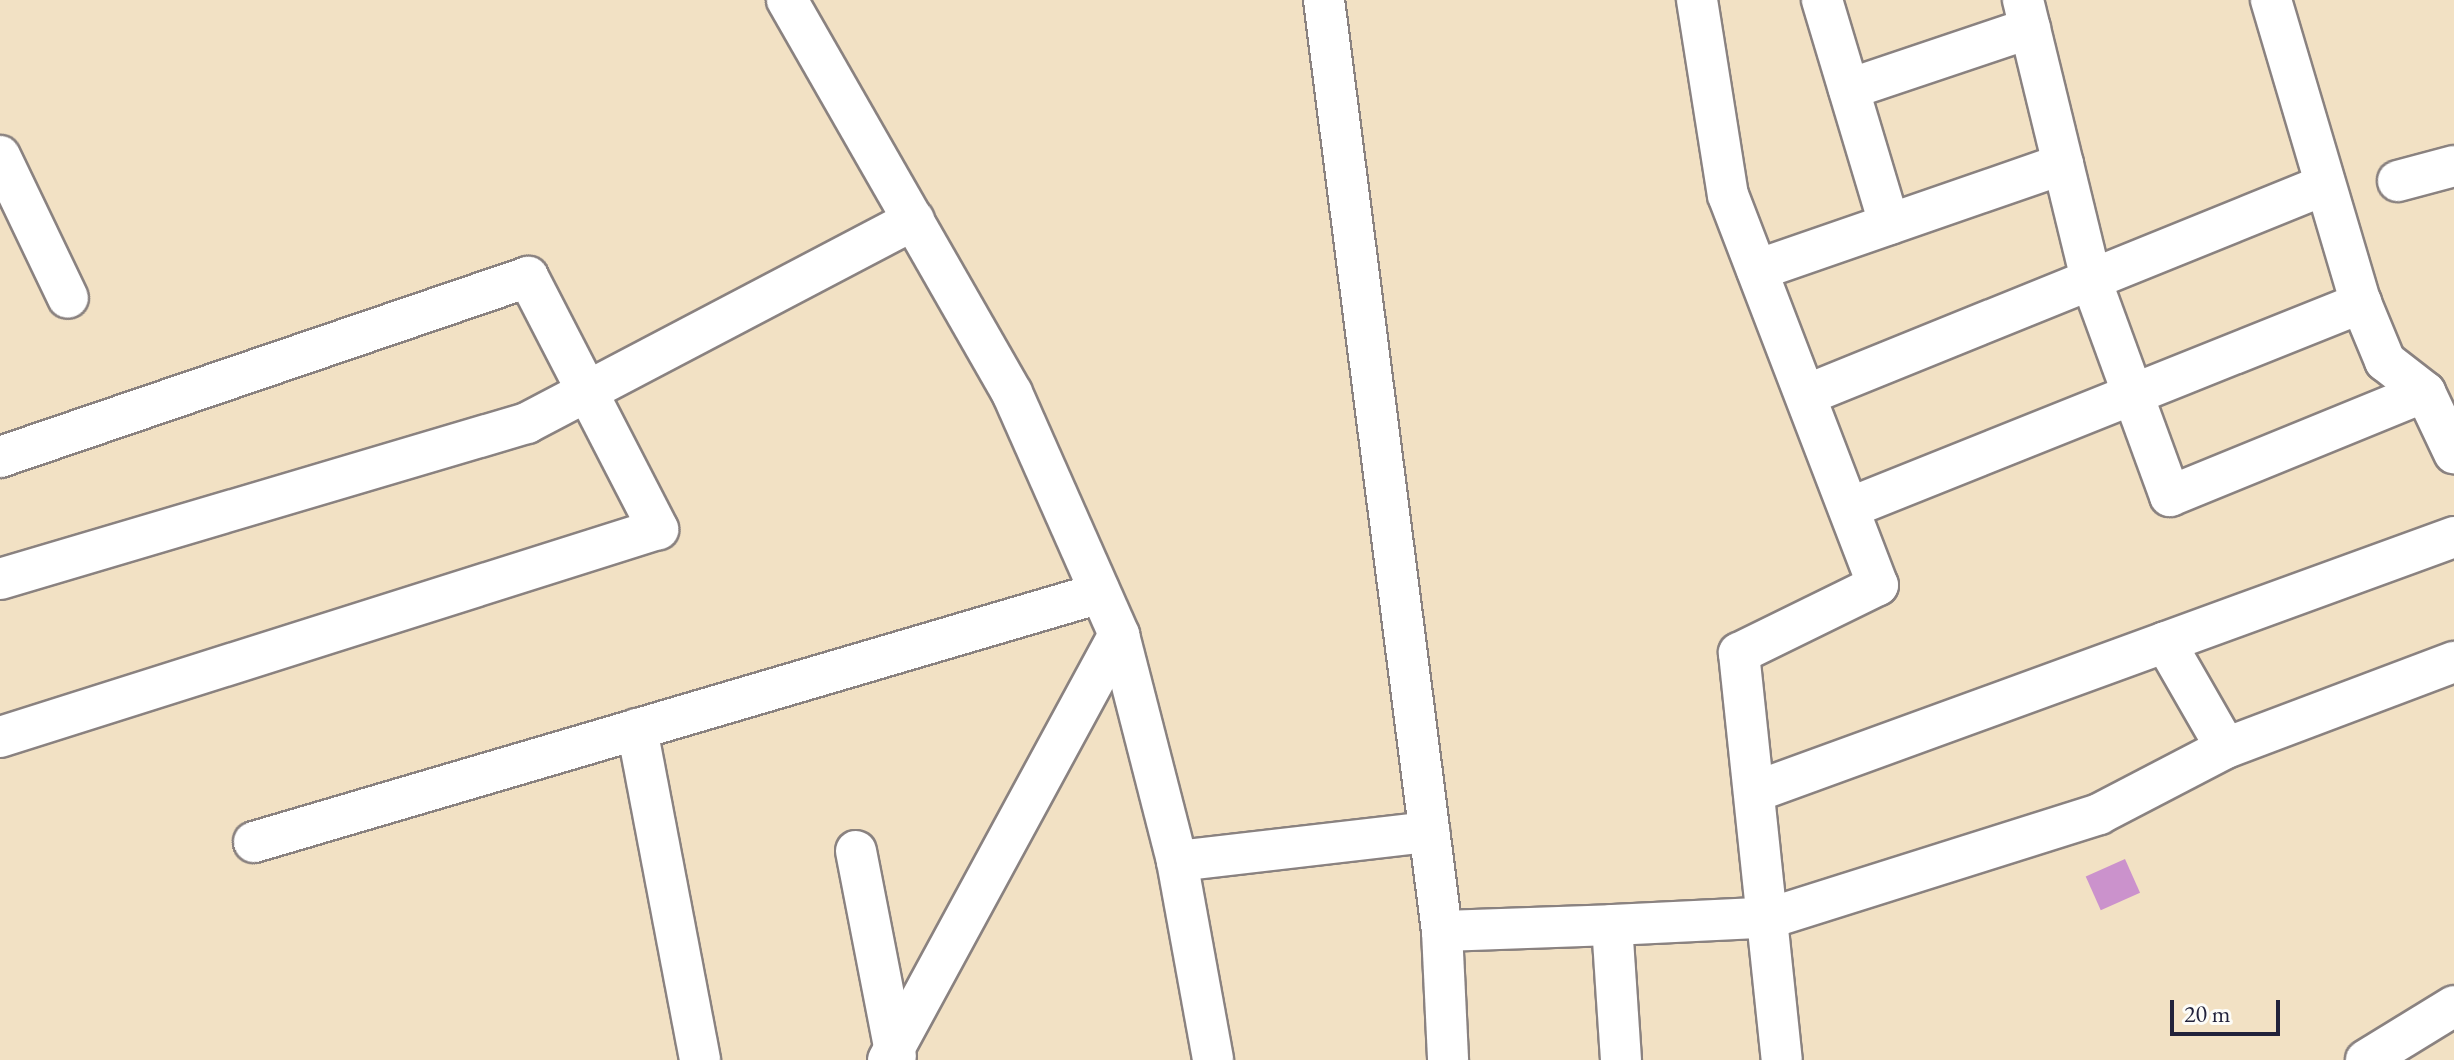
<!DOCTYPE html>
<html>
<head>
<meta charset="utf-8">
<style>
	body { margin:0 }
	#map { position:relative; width:2454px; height:1060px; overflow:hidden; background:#f2e1c4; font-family:"EB Garamond",serif }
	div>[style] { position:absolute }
	.building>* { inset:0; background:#cb92cc; transform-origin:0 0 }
	.roads { filter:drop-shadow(2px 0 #8a8280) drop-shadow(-2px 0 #8a8280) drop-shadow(0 2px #8a8280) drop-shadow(0 -2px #8a8280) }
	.minor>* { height:40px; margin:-20px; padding:0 20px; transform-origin:20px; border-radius:20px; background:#fff }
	span { translate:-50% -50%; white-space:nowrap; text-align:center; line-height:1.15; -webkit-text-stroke:6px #fdfcf7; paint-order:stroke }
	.scale { position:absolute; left:2170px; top:1000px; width:110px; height:36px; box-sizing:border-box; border:4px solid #22223b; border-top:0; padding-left:10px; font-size:24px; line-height:28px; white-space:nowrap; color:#22223b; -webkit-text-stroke:6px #fdfcf7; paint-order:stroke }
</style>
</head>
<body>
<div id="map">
	<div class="building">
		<div style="left:2125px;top:859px;width:37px;height:43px;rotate:66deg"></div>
	</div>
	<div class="roads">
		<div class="minor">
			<div style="left:787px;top:0;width:453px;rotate:60.2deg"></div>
			<div style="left:1012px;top:393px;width:265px;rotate:66.1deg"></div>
			<div style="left:1119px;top:635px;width:233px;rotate:75.6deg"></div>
			<div style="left:1177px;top:861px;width:202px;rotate:79.7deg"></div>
			<div style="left:1324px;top:0;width:938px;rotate:82.78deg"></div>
			<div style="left:1442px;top:931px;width:129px;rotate:87.3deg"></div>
			<div style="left:1697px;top:0;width:197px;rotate:81deg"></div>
			<div style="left:1728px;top:195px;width:418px;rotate:69deg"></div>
			<div style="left:1878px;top:585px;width:155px;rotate:153.9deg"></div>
			<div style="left:1739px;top:653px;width:409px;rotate:84deg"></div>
			<div style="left:1822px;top:0;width:234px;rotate:73.3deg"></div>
			<div style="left:2023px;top:0;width:288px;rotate:76.3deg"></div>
			<div style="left:2091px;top:280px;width:230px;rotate:69.9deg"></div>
			<div style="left:2170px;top:496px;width:275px;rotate:-22.2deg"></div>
			<div style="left:2425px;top:392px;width:68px;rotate:64.6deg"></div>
			<div style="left:2271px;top:0;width:316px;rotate:73.5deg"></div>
			<div style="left:2361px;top:303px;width:63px;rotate:67.5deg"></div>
			<div style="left:2385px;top:361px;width:51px;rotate:37.8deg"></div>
			<div style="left:1849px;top:89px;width:191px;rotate:-18.6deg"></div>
			<div style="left:0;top:156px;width:157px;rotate:64.4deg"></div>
			<div style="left:2398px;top:181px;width:58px;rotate:-15deg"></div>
			<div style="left:1757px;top:270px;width:324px;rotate:-19.1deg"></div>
			<div style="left:1806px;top:395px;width:557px;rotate:-22.05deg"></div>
			<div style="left:0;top:457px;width:558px;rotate:-18.82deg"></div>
			<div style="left:528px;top:277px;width:284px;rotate:62.7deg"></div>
			<div style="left:658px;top:529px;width:690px;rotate:162.46deg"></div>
			<div style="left:1849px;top:508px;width:552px;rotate:-21.82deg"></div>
			<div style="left:0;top:579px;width:550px;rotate:-16.49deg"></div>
			<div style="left:527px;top:423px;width:437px;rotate:-27.7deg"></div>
			<div style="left:2165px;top:642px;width:122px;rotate:60.1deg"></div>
			<div style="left:637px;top:729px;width:337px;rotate:79.2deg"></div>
			<div style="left:1757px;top:791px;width:742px;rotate:-20.02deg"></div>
			<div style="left:254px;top:842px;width:882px;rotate:-16.4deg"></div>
			<div style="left:856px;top:851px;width:209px;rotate:79deg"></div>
			<div style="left:1177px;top:861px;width:254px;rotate:-6.6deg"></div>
			<div style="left:1442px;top:931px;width:170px;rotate:-2deg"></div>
			<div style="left:888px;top:1060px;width:484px;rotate:-61.5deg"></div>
			<div style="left:1621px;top:1060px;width:135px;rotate:-93.8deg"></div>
			<div style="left:1612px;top:925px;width:161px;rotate:-2.8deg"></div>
			<div style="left:1773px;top:917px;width:342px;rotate:-17.5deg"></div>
			<div style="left:2099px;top:814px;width:143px;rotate:-27.5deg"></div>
			<div style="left:2226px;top:748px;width:244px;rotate:-20.7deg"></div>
			<div style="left:2366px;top:1060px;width:103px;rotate:-31.5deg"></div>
		</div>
	</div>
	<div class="scale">20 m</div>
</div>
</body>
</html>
